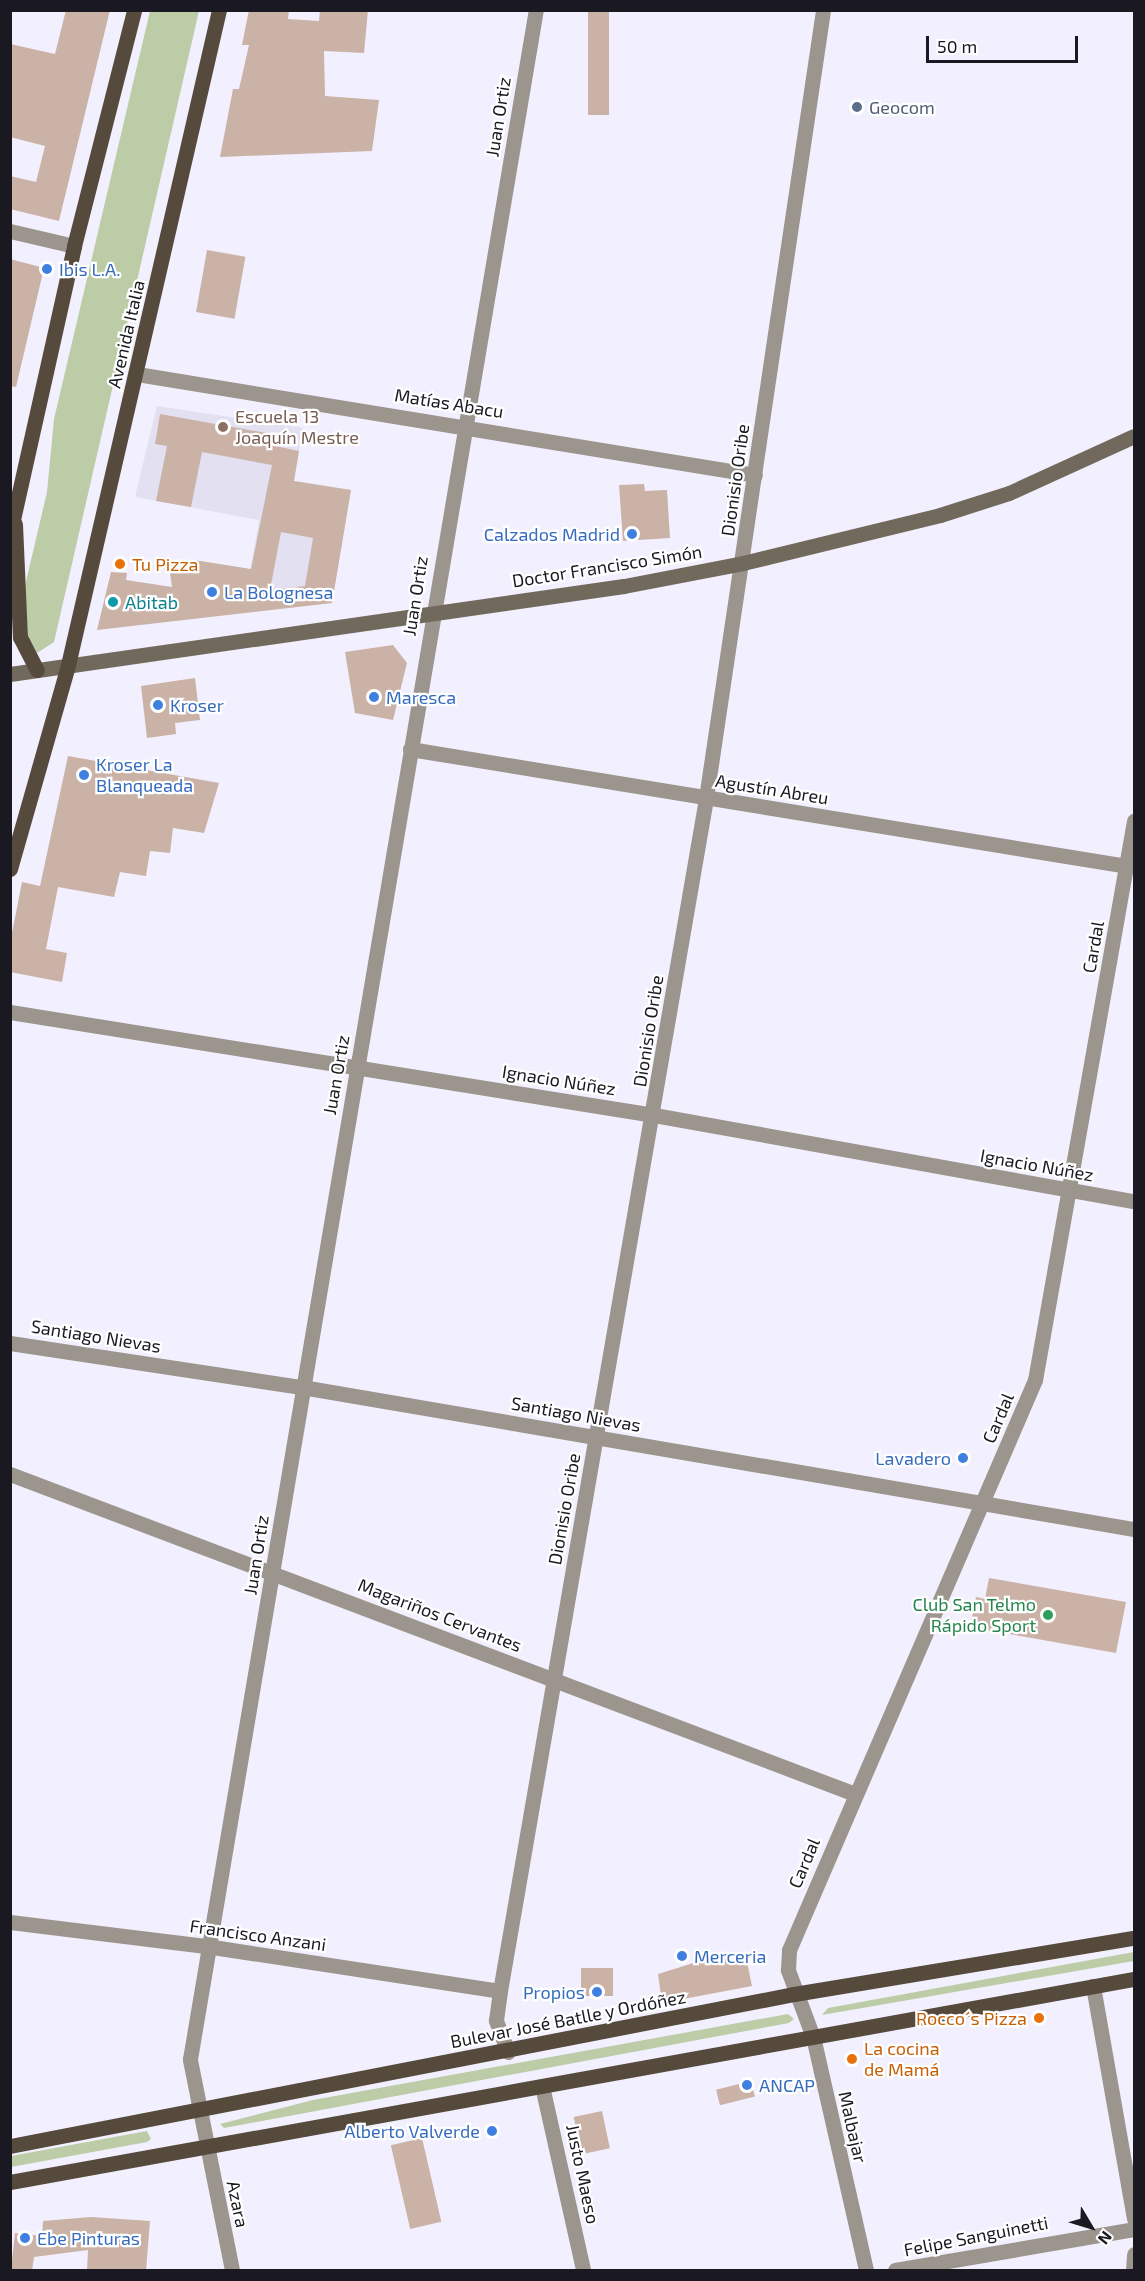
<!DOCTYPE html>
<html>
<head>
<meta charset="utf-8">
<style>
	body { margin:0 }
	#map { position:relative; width:1145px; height:2281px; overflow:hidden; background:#f2f0fe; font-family:"Exo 2",sans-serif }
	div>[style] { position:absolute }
	.built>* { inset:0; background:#e2e0f1 }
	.green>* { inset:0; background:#bccca6 }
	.building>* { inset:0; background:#cab2a7; transform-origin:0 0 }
	.street>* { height:15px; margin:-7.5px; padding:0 7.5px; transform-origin:7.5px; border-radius:7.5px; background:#9c958d }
	.secondary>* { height:15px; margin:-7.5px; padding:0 7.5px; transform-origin:7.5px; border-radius:7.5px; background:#72695d }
	.primary>* { height:15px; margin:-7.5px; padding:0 7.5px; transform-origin:7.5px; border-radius:7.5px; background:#564a3c }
	.dots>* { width:16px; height:16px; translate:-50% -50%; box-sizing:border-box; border:3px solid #fff; border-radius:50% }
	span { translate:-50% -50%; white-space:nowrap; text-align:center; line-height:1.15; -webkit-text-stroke:4.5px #fff; paint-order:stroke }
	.service-label { font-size:18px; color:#4e5e75 }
	.left { translate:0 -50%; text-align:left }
	.street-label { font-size:18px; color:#1a1921 }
	.shop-label { font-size:18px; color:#366cbe }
	.right { translate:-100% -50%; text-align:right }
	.education-label { font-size:18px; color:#785e54 }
	.food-label { font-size:18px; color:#c56008 }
	.culture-label { font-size:18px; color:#0d838f }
	.leisure-label { font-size:18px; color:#27864d }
	.frame { position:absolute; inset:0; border:12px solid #1a1921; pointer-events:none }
	.north { position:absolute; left:1061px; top:2197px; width:60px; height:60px; -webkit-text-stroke:4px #fff; paint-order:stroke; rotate:128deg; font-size:16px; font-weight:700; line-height:24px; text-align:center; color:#1a1921 }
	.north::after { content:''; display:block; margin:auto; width:21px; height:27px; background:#1a1921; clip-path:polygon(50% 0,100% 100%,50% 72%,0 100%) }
	.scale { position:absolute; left:926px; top:36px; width:152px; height:27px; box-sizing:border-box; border:3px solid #1a1921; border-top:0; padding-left:8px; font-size:18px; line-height:21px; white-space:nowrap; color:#1a1921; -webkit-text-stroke:4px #fff; paint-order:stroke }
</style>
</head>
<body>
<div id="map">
	<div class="built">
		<div style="clip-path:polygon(157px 406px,303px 428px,294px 481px,351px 490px,332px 603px,243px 612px,259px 520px,135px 497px)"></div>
	</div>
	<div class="green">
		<div style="clip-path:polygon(150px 11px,199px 11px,54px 642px,37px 653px,27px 634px,24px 590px,47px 492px,54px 419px)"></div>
		<div style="clip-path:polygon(1134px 1952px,1134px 1961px,822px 2015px,828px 2008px)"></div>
		<div style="clip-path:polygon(788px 2014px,794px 2019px,789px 2023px,224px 2128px,220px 2124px,313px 2100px)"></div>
		<div style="clip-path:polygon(147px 2131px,151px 2139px,147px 2142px,11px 2167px,11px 2156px)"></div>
	</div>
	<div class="building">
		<div style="clip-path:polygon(66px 10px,110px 10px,59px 221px,10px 209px,10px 176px,36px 182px,45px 146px,10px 137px,10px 44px,55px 54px)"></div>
		<div style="clip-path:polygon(249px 10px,289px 10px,288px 19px,319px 21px,320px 10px,368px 10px,364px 53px,324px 51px,325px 96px,379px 100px,372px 151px,220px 157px,233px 89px,239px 89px,249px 45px,242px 45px)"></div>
		<div style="left:588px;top:10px;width:21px;height:105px"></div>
		<div style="left:207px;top:250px;width:39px;height:63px;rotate:10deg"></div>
		<div style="clip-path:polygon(10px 259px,44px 268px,16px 387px,10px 386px)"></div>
		<div style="clip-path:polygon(evenodd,160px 414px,277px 435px,275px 446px,299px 451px,294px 481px,351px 490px,332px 603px,97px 630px,111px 572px,127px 573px,126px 580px,172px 587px,170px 573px,195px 569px,194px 560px,251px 569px,272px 465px,202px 452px,191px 507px,156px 501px,167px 446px,155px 444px,160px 414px,281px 532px,313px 538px,305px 586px,270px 590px,281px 532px)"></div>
		<div style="clip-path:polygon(644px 484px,645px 491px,667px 490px,670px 538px,623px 541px,619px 485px)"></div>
		<div style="clip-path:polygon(393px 645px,407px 663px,393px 720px,355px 713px,345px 652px)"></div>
		<div style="clip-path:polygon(195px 678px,200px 720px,175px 723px,176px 734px,147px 738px,141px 686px)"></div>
		<div style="clip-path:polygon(68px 756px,219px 783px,204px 833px,173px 828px,170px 853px,150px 851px,146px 876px,120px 872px,114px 897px,58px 887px,46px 949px,67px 953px,62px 982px,10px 972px,10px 943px,22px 882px,40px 886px)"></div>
		<div style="clip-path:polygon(989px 1578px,1126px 1602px,1116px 1653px,970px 1627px,976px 1597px,985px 1599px)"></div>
		<div style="clip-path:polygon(726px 1953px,727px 1961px,746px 1957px,752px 1986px,662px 2003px,658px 1974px)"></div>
		<div style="left:581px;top:1968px;width:32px;height:28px"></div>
		<div style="left:751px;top:2081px;width:16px;height:36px;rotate:76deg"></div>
		<div style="left:602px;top:2111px;width:38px;height:29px;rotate:78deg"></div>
		<div style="left:422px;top:2138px;width:86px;height:32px;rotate:77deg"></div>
		<div style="clip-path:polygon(91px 2217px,150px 2221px,146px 2271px,87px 2271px,88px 2250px,34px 2257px,32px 2271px,11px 2269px,15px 2233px,42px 2236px,43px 2221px)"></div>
	</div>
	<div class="street">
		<div style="left:10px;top:231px;width:66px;rotate:13.2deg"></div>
		<div style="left:137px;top:374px;width:626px;rotate:9.28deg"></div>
		<div style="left:410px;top:749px;width:726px;rotate:9.27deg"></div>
		<div style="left:10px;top:1012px;width:652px;rotate:9.09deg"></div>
		<div style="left:654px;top:1115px;width:488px;rotate:10.2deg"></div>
		<div style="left:10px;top:1343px;width:295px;rotate:8.6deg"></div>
		<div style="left:302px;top:1387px;width:844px;rotate:9.69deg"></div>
		<div style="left:10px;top:1474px;width:904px;rotate:20.74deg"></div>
		<div style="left:10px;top:1922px;width:197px;rotate:7deg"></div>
		<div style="left:206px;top:1946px;width:297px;rotate:8.7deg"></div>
		<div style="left:1093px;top:1986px;width:236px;rotate:80deg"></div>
		<div style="left:508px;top:2052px;width:34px;rotate:-111deg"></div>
		<div style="left:496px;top:2020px;width:29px;rotate:-82deg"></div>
		<div style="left:500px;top:1991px;width:1211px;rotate:-80.2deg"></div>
		<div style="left:706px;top:798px;width:797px;rotate:-81.55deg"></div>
		<div style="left:542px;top:2086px;width:189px;rotate:77.4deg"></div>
		<div style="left:232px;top:2270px;width:215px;rotate:-101.3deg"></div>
		<div style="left:190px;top:2059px;width:2078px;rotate:-80.42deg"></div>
		<div style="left:866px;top:2270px;width:239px;rotate:-102.8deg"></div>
		<div style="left:813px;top:2037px;width:72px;rotate:-110.5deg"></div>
		<div style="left:788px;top:1970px;width:20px;rotate:-87deg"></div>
		<div style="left:789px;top:1950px;width:621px;rotate:-66.66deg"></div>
		<div style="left:1035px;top:1380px;width:568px;rotate:-79.96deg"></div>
		<div style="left:895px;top:2270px;width:242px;rotate:-9.7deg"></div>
		<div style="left:1133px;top:2270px;width:16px;rotate:-86deg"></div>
	</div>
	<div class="secondary">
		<div style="left:10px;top:674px;width:620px;rotate:-8.16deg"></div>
		<div style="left:624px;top:586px;width:121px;rotate:-10.9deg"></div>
		<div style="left:743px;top:563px;width:203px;rotate:-13.7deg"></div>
		<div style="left:940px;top:515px;width:72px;rotate:-17.7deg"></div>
		<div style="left:1009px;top:493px;width:137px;rotate:-24.5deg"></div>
	</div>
	<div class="primary">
		<div style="left:15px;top:524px;width:113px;rotate:87.5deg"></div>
		<div style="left:20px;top:637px;width:37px;rotate:63deg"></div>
		<div style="left:10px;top:533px;width:294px;rotate:-77.4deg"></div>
		<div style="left:74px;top:246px;width:244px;rotate:-75.7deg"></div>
		<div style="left:10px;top:869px;width:212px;rotate:-74.1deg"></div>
		<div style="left:68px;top:665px;width:672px;rotate:-77.02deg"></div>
		<div style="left:10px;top:2146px;width:799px;rotate:-10.97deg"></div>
		<div style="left:794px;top:1994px;width:345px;rotate:-9.4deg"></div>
		<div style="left:10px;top:2182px;width:1142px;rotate:-10.24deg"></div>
	</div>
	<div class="dots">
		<div style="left:857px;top:107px;background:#5c6f8a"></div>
		<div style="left:47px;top:269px;background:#3f7fe0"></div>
		<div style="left:223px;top:427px;background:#8d6e63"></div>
		<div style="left:632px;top:534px;background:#3f7fe0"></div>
		<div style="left:120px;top:564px;background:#e8710a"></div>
		<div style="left:212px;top:592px;background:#3f7fe0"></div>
		<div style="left:113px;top:602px;background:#0f9aa8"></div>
		<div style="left:374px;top:697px;background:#3f7fe0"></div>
		<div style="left:158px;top:705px;background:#3f7fe0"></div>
		<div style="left:84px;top:775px;background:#3f7fe0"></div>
		<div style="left:963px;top:1458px;background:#3f7fe0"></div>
		<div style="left:1048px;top:1615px;background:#2e9e5b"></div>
		<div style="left:682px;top:1956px;background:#3f7fe0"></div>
		<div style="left:597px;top:1992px;background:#3f7fe0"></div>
		<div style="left:1039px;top:2018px;background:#e8710a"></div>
		<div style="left:852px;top:2059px;background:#e8710a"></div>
		<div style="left:747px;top:2085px;background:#3f7fe0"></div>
		<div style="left:492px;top:2131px;background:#3f7fe0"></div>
		<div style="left:25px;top:2238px;background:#3f7fe0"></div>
	</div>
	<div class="service-label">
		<span class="left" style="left:869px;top:107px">Geocom</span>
	</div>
	<div class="street-label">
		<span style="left:498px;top:117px;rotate:-81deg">Juan Ortiz</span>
		<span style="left:126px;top:334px;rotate:-77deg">Avenida Italia</span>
		<span style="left:449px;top:403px;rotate:9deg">Matías Abacu</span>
		<span style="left:735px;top:480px;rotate:-82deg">Dionisio Oribe</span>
		<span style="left:607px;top:566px;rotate:-9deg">Doctor Francisco Simón</span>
		<span style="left:415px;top:596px;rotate:-81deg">Juan Ortiz</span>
		<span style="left:772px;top:789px;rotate:9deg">Agustín Abreu</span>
		<span style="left:1093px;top:947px;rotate:-80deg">Cardal</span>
		<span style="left:648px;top:1031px;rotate:-81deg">Dionisio Oribe</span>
		<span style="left:336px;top:1075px;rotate:-80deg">Juan Ortiz</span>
		<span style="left:559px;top:1080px;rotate:9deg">Ignacio Núñez</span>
		<span style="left:1037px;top:1165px;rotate:10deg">Ignacio Núñez</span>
		<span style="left:96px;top:1336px;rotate:9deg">Santiago Nievas</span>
		<span style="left:576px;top:1414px;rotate:10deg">Santiago Nievas</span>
		<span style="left:998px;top:1418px;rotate:-67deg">Cardal</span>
		<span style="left:564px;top:1509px;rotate:-80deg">Dionisio Oribe</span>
		<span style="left:256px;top:1555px;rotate:-81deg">Juan Ortiz</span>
		<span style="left:440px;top:1615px;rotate:21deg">Magariños Cervantes</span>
		<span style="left:804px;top:1863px;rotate:-67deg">Cardal</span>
		<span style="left:258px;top:1935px;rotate:8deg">Francisco Anzani</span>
		<span style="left:568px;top:2019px;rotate:-11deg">Bulevar José Batlle y Ordóñez</span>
		<span style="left:853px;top:2127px;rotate:77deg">Malbajar</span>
		<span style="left:583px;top:2174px;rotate:78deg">Justo Maeso</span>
		<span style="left:238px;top:2204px;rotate:78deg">Azara</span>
		<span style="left:976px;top:2236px;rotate:-11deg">Felipe Sanguinetti</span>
	</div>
	<div class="shop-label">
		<span class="left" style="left:59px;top:269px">Ibis L.A.</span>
		<span class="right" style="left:620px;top:534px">Calzados Madrid</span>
		<span class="left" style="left:224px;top:592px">La Bolognesa</span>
		<span class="left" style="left:386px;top:697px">Maresca</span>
		<span class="left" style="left:170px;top:705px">Kroser</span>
		<span class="left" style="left:96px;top:775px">Kroser La<br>Blanqueada</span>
		<span class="right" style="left:951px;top:1458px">Lavadero</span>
		<span class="left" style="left:694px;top:1956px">Merceria</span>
		<span class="right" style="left:585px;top:1992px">Propios</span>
		<span class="left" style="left:759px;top:2085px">ANCAP</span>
		<span class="right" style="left:480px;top:2131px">Alberto Valverde</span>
		<span class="left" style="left:37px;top:2238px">Ebe Pinturas</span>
	</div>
	<div class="education-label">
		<span class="left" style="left:235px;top:427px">Escuela 13<br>Joaquín Mestre</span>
	</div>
	<div class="food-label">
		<span class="left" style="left:132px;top:564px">Tu Pizza</span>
		<span class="right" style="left:1027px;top:2018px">Rocco´s Pizza</span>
		<span class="left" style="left:864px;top:2059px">La cocina<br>de Mamá</span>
	</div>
	<div class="culture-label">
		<span class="left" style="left:125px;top:602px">Abitab</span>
	</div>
	<div class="leisure-label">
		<span class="right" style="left:1036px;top:1615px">Club San Telmo<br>Rápido Sport</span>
	</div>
	<div class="frame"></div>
	<div class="north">N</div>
	<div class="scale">50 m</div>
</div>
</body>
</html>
